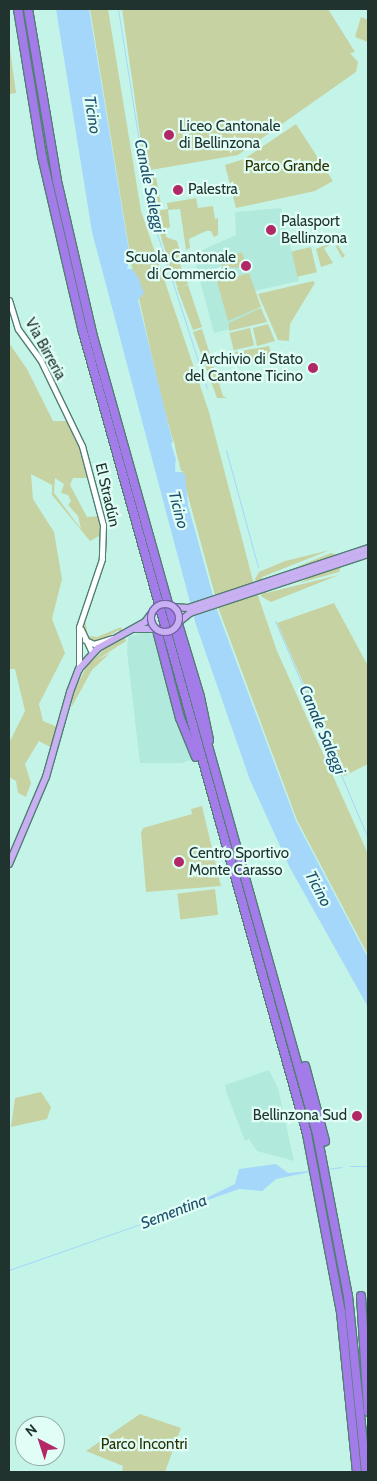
<!DOCTYPE html>
<html>
<head>
<meta charset="utf-8">
<style>
	body { margin:0 }
	#map { position:relative; width:377px; height:1481px; overflow:hidden; background:#c4f4e8; font-family:Cabin,sans-serif }
	div>[style] { position:absolute }
	.built>* { inset:0; background:#b1eadc }
	.green>* { inset:0; background:#c7d2a3; transform-origin:0 0 }
	.water>* { inset:0; background:#a5d7fa }
	.pier>* { inset:0; background:#c4f4e8 }
	.stream>* { height:1px; margin:-0.5px; padding:0 0.5px; transform-origin:0.5px; border-radius:0.5px; background:#a5d7fa }
	.roads { filter:drop-shadow(1px 0 #527e74) drop-shadow(-1px 0 #527e74) drop-shadow(0 1px #527e74) drop-shadow(0 -1px #527e74) }
	.tertiary>* { height:5px; margin:-2.5px; padding:0 2.5px; transform-origin:2.5px; border-radius:2.5px; background:#fff }
	.primary>* { height:6px; margin:-3px; padding:0 3px; transform-origin:3px; border-radius:3px; background:#c8b0f2 }
	.motorway>* { height:8px; margin:-4px; padding:0 4px; transform-origin:4px; border-radius:4px; background:#a37ce9 }
	.bridges { filter:drop-shadow(1px 0 #7562a8) drop-shadow(-1px 0 #7562a8) drop-shadow(0 1px #7562a8) drop-shadow(0 -1px #7562a8) }
	.primary-bridge>* { height:6px; margin:-3px; padding:0 3px; transform-origin:3px; border-radius:3px; background:#c8b0f2 }
	.primary-bridge>.ring { margin:-3px; padding:0; box-sizing:content-box; background:none; border:6px solid #c8b0f2; border-radius:50% }
	.dots>* { width:14px; height:14px; translate:-50% -50%; box-sizing:border-box; border:2px solid #e0fdf6; border-radius:50% }
	span { translate:-50% -50%; white-space:nowrap; text-align:center; line-height:1.15; -webkit-text-stroke:4.5px #e0fdf6; paint-order:stroke }
	.poi-label { font-size:15px; color:#20332e }
	.left { translate:0 -50%; text-align:left }
	.right { translate:-100% -50%; text-align:right }
	.park-label { font-size:15px; color:#293000 }
	.street-label { font-size:15px; color:#20332e }
	.water-label { font-size:16px; color:#1e4f6c; font-style:italic }
	.frame { position:absolute; inset:0; border:10px solid #20332e; pointer-events:none }
	.north { position:absolute; left:15px; top:1416px; width:50px; height:50px; box-sizing:border-box; background:#e0fdf6; border:1px solid #93aca6; border-radius:50%; rotate:320deg; font-size:14px; font-weight:700; line-height:20px; text-align:center; color:#20332e }
	.north::after { content:''; display:block; margin:auto; width:18px; height:22px; background:#b22866; clip-path:polygon(50% 0,100% 100%,50% 72%,0 100%) }
</style>
</head>
<body>
<div id="map">
	<div class="built">
		<div style="clip-path:polygon(281px 208px,299px 281px,255px 291px,259px 322px,214px 333px,193px 254px,236px 235px,235px 212px)"></div>
		<div style="clip-path:polygon(146px 631px,155px 636px,193px 759px,182px 763px,140px 763px,127px 652px,128px 637px)"></div>
		<div style="clip-path:polygon(269px 1070px,278px 1088px,294px 1161px,257px 1151px,249px 1139px,245px 1141px,227px 1094px,225px 1085px)"></div>
	</div>
	<div class="green">
		<div style="clip-path:polygon(90px 9px,108px 9px,141px 211px,209px 412px,253px 581px,277px 651px,368px 854px,368px 955px,297px 820px,219px 610px,160px 393px,132px 267px)"></div>
		<div style="clip-path:polygon(122px 9px,239px 9px,241px 11px,240px 9px,328px 9px,355px 52px,350px 53px,358px 62px,356px 72px,238px 155px,145px 171px)"></div>
		<div style="clip-path:polygon(361px 17px,368px 20px,368px 42px,355px 37px)"></div>
		<div style="clip-path:polygon(9px 42px,16px 93px,9px 94px)"></div>
		<div style="clip-path:polygon(296px 124px,333px 181px,315px 191px,236px 208px,225px 165px,244px 159px)"></div>
		<div style="clip-path:polygon(155px 171px,161px 204px,155px 205px,156px 211px,168px 209px,167px 203px,196px 198px,198px 208px,213px 206px,215px 219px,218px 218px,218px 235px,214px 237px,211px 231px,206px 231px,189px 239px,190px 248px,186px 250px,180px 209px,168px 210px,170px 227px,166px 229px,166px 237px,177px 241px,181px 256px,169px 261px,162px 241px,147px 173px)"></div>
		<div style="clip-path:polygon(335px 241px,345px 256px,342px 258px,334px 243px,324px 248px,333px 263px,321px 267px,316px 249px)"></div>
		<div style="left:311px;top:247px;width:26px;height:20px;rotate:77deg"></div>
		<div style="clip-path:polygon(242px 252px,247px 268px,223px 267px,219px 260px)"></div>
		<div style="left:178px;top:259px;width:27px;height:11px;rotate:68deg"></div>
		<div style="clip-path:polygon(249px 273px,261px 307px,228px 321px,217px 282px)"></div>
		<div style="clip-path:polygon(313px 281px,315px 283px,290px 324px,289px 341px,278px 340px,258px 294px)"></div>
		<div style="clip-path:polygon(188px 285px,202px 327px,193px 330px,177px 288px)"></div>
		<div style="clip-path:polygon(261px 308px,267px 322px,229px 331px,229px 323px)"></div>
		<div style="clip-path:polygon(268px 324px,275px 341px,257px 346px,253px 328px)"></div>
		<div style="left:250px;top:328px;width:18px;height:21px;rotate:77deg"></div>
		<div style="clip-path:polygon(202px 329px,223px 396px,227px 398px,217px 398px,193px 332px)"></div>
		<div style="clip-path:polygon(evenodd,9px 343px,27px 369px,53px 421px,69px 421px,81px 443px,91px 478px,73px 478px,70px 485px,87px 517px,98px 516px,101px 535px,90px 541px,52px 495px,52px 485px,31px 474px,33px 499px,54px 532px,62px 579px,52px 619px,65px 653px,39px 704px,43px 721px,60px 728px,54px 749px,39px 741px,25px 764px,31px 783px,26px 797px,18px 793px,16px 781px,9px 777px,9px 743px,25px 711px,15px 669px,9px 669px,9px 343px,55px 478px,64px 484px,61px 493px,68px 495px,71px 501px,68px 505px,78px 516px,81px 529px,54px 493px,55px 478px)"></div>
		<div style="clip-path:polygon(269px 346px,272px 356px,237px 367px,235px 352px)"></div>
		<div style="clip-path:polygon(330px 550px,262px 577px,266px 593px,339px 575px,271px 602px,262px 597px,255px 579px,259px 572px,285px 561px)"></div>
		<div style="clip-path:polygon(331px 553px,337px 555px,294px 568px)"></div>
		<div style="clip-path:polygon(341px 567px,339px 572px,299px 583px,315px 575px)"></div>
		<div style="clip-path:polygon(334px 603px,368px 666px,368px 764px,344px 776px,277px 623px)"></div>
		<div style="clip-path:polygon(84px 615px,88px 636px,97px 637px,121px 627px,126px 641px,95px 661px,125px 645px,110px 653px,92px 670px,71px 708px,74px 691px,87px 666px,103px 650px,123px 639px,119px 630px,99px 641px,88px 639px,83px 630px)"></div>
		<div style="clip-path:polygon(202px 806px,221px 886px,146px 892px,141px 833px,143px 828px,192px 814px,191px 809px)"></div>
		<div style="left:215px;top:889px;width:26px;height:38px;rotate:83deg"></div>
		<div style="clip-path:polygon(41px 1092px,51px 1107px,47px 1119px,11px 1127px,15px 1098px)"></div>
		<div style="clip-path:polygon(140px 1414px,181px 1428px,165px 1472px,122px 1472px,123px 1466px,86px 1451px)"></div>
	</div>
	<div class="water">
		<div style="clip-path:polygon(56px 9px,89px 9px,130px 257px,127px 269px,132px 269px,138px 277px,144px 293px,138px 300px,176px 456px,175px 470px,185px 474px,188px 505px,217px 610px,296px 821px,368px 958px,368px 1007px,290px 868px,250px 780px,196px 625px,92px 232px)"></div>
		<div style="clip-path:polygon(276px 1164px,288px 1173px,320px 1170px,276px 1179px,262px 1191px,239px 1189px,188px 1207px,235px 1184px,239px 1169px)"></div>
	</div>
	<div class="pier">
		<div style="clip-path:polygon(174px 441px,179px 470px,184px 472px,175px 472px,178px 465px,171px 444px)"></div>
	</div>
	<div class="stream">
		<div style="left:118px;top:9px;width:206px;rotate:81deg"></div>
		<div style="left:150px;top:212px;width:185px;rotate:72.1deg"></div>
		<div style="left:226px;top:450px;width:121px;rotate:74.7deg"></div>
		<div style="left:275px;top:621px;width:236px;rotate:66.8deg"></div>
		<div style="left:350px;top:1166px;width:18px"></div>
		<div style="left:327px;top:1169px;width:15px;rotate:-8deg"></div>
		<div style="left:9px;top:1270px;width:191px;rotate:-19.3deg"></div>
	</div>
	<div class="roads">
		<div class="tertiary">
			<div style="left:9px;top:300px;width:30px;rotate:73deg"></div>
			<div style="left:18px;top:329px;width:37px;rotate:54deg"></div>
			<div style="left:40px;top:359px;width:97px;rotate:64.2deg"></div>
			<div style="left:82px;top:446px;width:82px;rotate:75.1deg"></div>
			<div style="left:103px;top:525px;width:34px;rotate:92deg"></div>
			<div style="left:102px;top:559px;width:72px;rotate:108.7deg"></div>
			<div style="left:79px;top:627px;width:42px;rotate:90deg"></div>
			<div style="left:81px;top:629px;width:26px;rotate:65deg"></div>
			<div style="left:85px;top:640px;width:10px;rotate:24deg"></div>
			<div style="left:94px;top:644px;width:19px;rotate:-18deg"></div>
		</div>
		<div class="primary">
			<div style="left:173px;top:607px;width:15px;rotate:4deg"></div>
			<div style="left:188px;top:608px;width:190px;rotate:-18.4deg"></div>
			<div style="left:179px;top:622px;width:14px;rotate:-39deg"></div>
			<div style="left:190px;top:613px;width:188px;rotate:-18.3deg"></div>
			<div style="left:135px;top:629px;width:20px"></div>
			<div style="left:9px;top:864px;width:95px;rotate:-67deg"></div>
			<div style="left:46px;top:777px;width:88px;rotate:-74.2deg"></div>
			<div style="left:70px;top:692px;width:25px;rotate:-69deg"></div>
			<div style="left:79px;top:669px;width:28px;rotate:-48deg"></div>
			<div style="left:98px;top:648px;width:54px;rotate:-29deg"></div>
			<div style="left:145px;top:622px;width:10px;rotate:-53deg"></div>
		</div>
		<div class="motorway">
			<div style="left:18px;top:9px;width:149px;rotate:80.7deg"></div>
			<div style="left:42px;top:156px;width:181px;rotate:76.9deg"></div>
			<div style="left:83px;top:332px;width:833px;rotate:74.39deg"></div>
			<div style="left:307px;top:1134px;width:181px;rotate:79.2deg"></div>
			<div style="left:341px;top:1312px;width:161px;rotate:84.3deg"></div>
			<div style="left:28px;top:9px;width:174px;rotate:80.4deg"></div>
			<div style="left:57px;top:181px;width:156px;rotate:77deg"></div>
			<div style="left:92px;top:333px;width:832px;rotate:74.31deg"></div>
			<div style="left:317px;top:1134px;width:165px;rotate:79.2deg"></div>
			<div style="left:348px;top:1296px;width:177px;rotate:84.2deg"></div>
			<div style="left:178px;top:624px;width:76px;rotate:73.2deg"></div>
			<div style="left:200px;top:697px;width:44px;rotate:78.2deg"></div>
			<div style="left:157px;top:630px;width:91px;rotate:75.4deg"></div>
			<div style="left:180px;top:718px;width:42px;rotate:67.7deg"></div>
			<div style="left:305px;top:1066px;width:78px;rotate:75.1deg"></div>
			<div style="left:361px;top:1296px;width:116px;rotate:86.5deg"></div>
		</div>
	</div>
	<div class="bridges">
		<div class="primary-bridge">
			<div class="ring" style="left:151px;top:604px;width:22px;height:22px"></div>
		</div>
	</div>
	<div class="dots">
		<div style="left:169px;top:135px;background:#b22866"></div>
		<div style="left:178px;top:190px;background:#b22866"></div>
		<div style="left:271px;top:230px;background:#b22866"></div>
		<div style="left:246px;top:266px;background:#b22866"></div>
		<div style="left:313px;top:368px;background:#b22866"></div>
		<div style="left:179px;top:862px;background:#b22866"></div>
		<div style="left:357px;top:1116px;background:#b22866"></div>
	</div>
	<div class="poi-label">
		<span class="left" style="left:179px;top:135px">Liceo Cantonale<br>di Bellinzona</span>
		<span class="left" style="left:188px;top:190px">Palestra</span>
		<span class="left" style="left:281px;top:230px">Palasport<br>Bellinzona</span>
		<span class="right" style="left:236px;top:266px">Scuola Cantonale<br>di Commercio</span>
		<span class="right" style="left:303px;top:368px">Archivio di Stato<br>del Cantone Ticino</span>
		<span class="left" style="left:189px;top:862px">Centro Sportivo<br>Monte Carasso</span>
		<span class="right" style="left:347px;top:1116px">Bellinzona Sud</span>
	</div>
	<div class="park-label">
		<span style="left:287px;top:167px">Parco Grande</span>
		<span style="left:144px;top:1445px">Parco Incontri</span>
	</div>
	<div class="street-label">
		<span style="left:45px;top:349px;rotate:61deg">Via Birreria</span>
		<span style="left:107px;top:495px;rotate:77deg">El Stradún</span>
	</div>
	<div class="water-label">
		<span style="left:92px;top:115px;rotate:81deg">Ticino</span>
		<span style="left:149px;top:186px;rotate:78deg">Canale Saleggi</span>
		<span style="left:178px;top:510px;rotate:75deg">Ticino</span>
		<span style="left:322px;top:730px;rotate:67deg">Canale Saleggi</span>
		<span style="left:318px;top:889px;rotate:62deg">Ticino</span>
		<span style="left:174px;top:1212px;rotate:-21deg">Sementina</span>
	</div>
	<div class="frame"></div>
	<div class="north">N</div>
</div>
</body>
</html>
